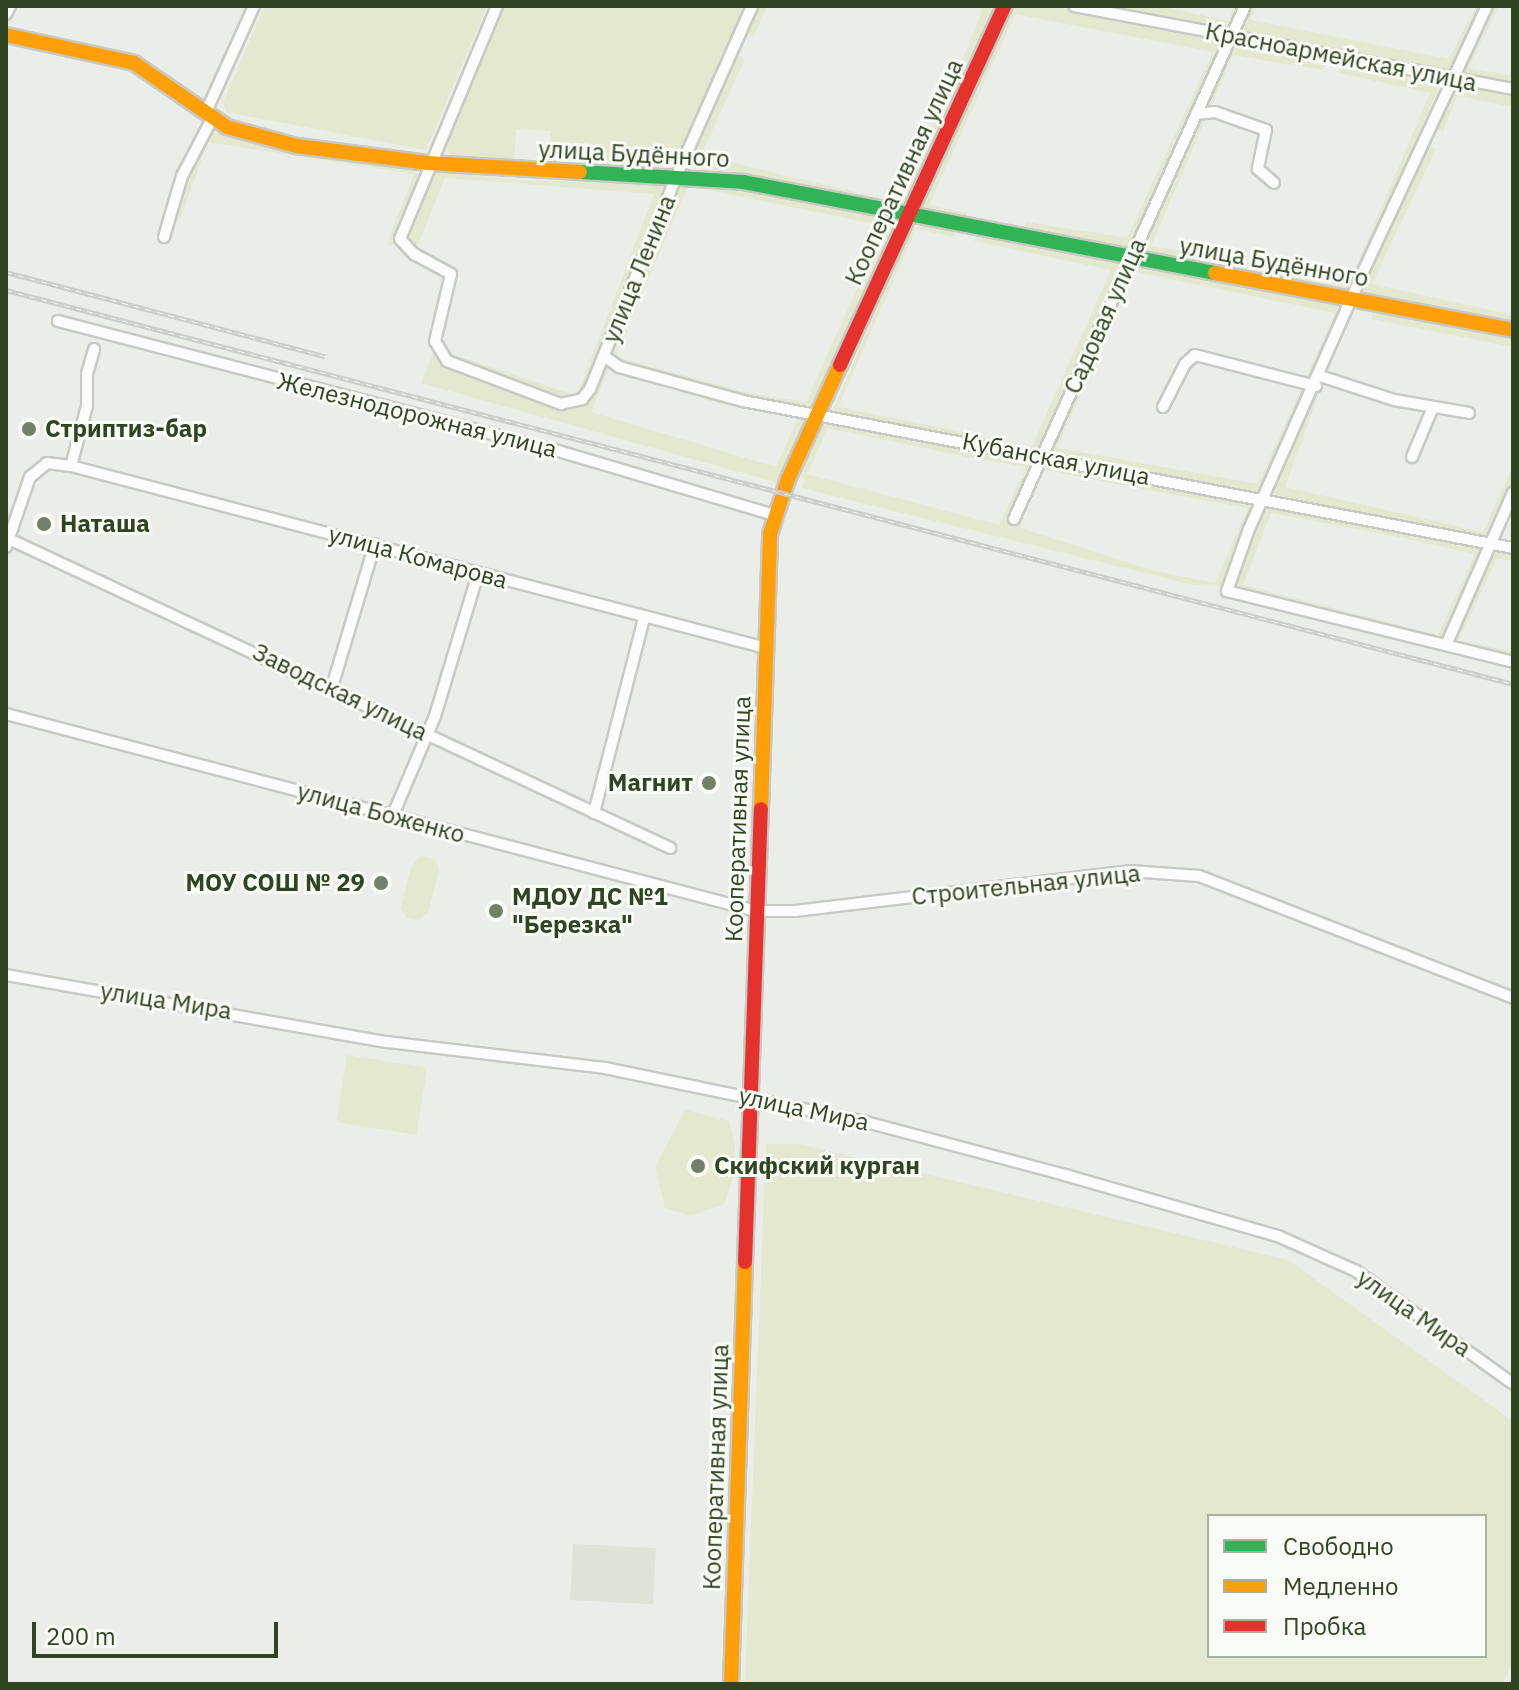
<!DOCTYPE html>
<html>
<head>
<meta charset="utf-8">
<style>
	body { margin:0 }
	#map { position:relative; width:1519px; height:1690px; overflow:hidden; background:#ebede8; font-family:"IBM Plex Sans",sans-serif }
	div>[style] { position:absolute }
	.built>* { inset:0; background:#dee3d8; transform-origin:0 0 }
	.green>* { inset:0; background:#e3e8cf; transform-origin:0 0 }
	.roads { filter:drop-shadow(2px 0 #c7cac4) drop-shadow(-2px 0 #c7cac4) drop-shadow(0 2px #c7cac4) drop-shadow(0 -2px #c7cac4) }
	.street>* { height:10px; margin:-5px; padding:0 5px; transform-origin:5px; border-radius:5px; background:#fcfcfc }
	.fast>* { height:14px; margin:-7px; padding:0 7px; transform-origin:7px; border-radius:7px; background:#30b455 }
	.slow>* { height:14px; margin:-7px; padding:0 7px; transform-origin:7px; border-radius:7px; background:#ff9f0a }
	.jam>* { height:14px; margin:-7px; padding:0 7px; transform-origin:7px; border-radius:7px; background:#e5322d }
	.rail>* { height:5px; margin-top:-2.5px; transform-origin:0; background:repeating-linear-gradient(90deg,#f9fbf6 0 6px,#cacdc9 0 12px); box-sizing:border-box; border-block:2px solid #cacdc9 }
	.dots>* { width:22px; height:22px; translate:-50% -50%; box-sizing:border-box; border:4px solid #f9fbf6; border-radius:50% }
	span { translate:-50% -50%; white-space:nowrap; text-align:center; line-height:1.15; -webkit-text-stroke:6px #f9fbf6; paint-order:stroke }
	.street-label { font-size:24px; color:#2f4521 }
	.poi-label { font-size:24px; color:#2f4521; font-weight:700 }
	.left { translate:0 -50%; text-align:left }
	.right { translate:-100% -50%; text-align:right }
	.frame { position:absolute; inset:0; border:8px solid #2f4521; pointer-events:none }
	.legend { position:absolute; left:1207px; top:1514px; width:280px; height:144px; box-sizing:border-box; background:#f9fbf6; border:2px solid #a8b2a1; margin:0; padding:10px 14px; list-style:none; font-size:24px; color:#2f4521 }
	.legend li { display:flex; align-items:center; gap:16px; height:40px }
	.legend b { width:40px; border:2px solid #a8b2a1 }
	.scale { position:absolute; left:32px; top:1622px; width:246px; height:36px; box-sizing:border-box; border:4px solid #2f4521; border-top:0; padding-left:10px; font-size:24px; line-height:28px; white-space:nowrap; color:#2f4521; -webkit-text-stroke:6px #f9fbf6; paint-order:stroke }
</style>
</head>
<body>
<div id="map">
	<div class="built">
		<div style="left:573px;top:1544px;width:83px;height:56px;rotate:3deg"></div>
	</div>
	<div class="green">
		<div style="clip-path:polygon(265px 6px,487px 6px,426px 150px,226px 112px,223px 102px)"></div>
		<div style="clip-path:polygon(502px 6px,749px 6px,680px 164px,650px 169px,548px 163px,551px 131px,516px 129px,514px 162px,450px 159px,446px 137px)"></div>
		<div style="clip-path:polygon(757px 6px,767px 6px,754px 36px,746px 33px)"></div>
		<div style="clip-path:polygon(972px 6px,994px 6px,903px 204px,892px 208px,687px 167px,736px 55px,745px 59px,701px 155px,901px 203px,976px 27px,982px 9px)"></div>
		<div style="clip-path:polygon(1012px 6px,1050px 6px,1218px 41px,1219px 53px,1130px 248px,1022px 232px,1026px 222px,1127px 238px,1213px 52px,1015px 14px,929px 205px,968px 213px,961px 219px,926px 210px,923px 204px)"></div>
		<div style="clip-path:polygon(1095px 6px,1158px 6px,1229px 21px,1234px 6px,1242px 6px,1229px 29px)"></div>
		<div style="clip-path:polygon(1248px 6px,1257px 6px,1251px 20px,1449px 59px,1476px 6px,1483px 6px,1451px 68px,1442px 70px,1242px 34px,1239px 29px)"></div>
		<div style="clip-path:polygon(1490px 6px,1499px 6px,1468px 68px,1513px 76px,1513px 85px,1461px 75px,1460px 64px)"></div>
		<div style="clip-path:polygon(1234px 40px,1326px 56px,1325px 66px,1323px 70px,1233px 55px,1151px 246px,1351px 279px,1430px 93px,1339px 73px,1342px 59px,1441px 83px,1348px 294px,1138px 252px)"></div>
		<div style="clip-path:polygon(1457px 83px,1513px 94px,1513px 107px,1457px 96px,1443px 132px,1435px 128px)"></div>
		<div style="clip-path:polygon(213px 132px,266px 147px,414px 168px,419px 181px,401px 230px,392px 246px,387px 244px,414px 174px,208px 142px,181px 217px,176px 215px,185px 180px)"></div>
		<div style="clip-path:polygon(1427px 146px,1436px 149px,1372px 284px,1513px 315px,1513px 326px,1358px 294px)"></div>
		<div style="clip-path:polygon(434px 171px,526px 181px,667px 181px,669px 186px,583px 395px,567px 401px,475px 373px,445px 354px,439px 343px,449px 353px,577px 396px,654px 194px,445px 178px,415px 252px,404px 242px,427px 177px)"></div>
		<div style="clip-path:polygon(evenodd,680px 182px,747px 189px,889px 219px,887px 226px,894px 229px,811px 405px,758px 402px,611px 358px,680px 182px,688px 186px,885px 226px,806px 402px,752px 394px,615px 357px,688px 186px)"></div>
		<div style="clip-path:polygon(935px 224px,955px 229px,954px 237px,916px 229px,838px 407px,1032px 446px,1111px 270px,974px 241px,978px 233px,1119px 261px,1120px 271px,1037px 452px,832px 413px,911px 228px)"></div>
		<div style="clip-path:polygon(evenodd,1135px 265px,1342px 306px,1260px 493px,1049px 454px,1128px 267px,1135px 265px,1135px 272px,1335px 313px,1258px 484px,1057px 448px,1135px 272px)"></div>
		<div style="clip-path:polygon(1373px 309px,1513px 334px,1513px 347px,1371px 319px)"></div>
		<div style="clip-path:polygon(evenodd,435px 349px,455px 369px,478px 380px,564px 408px,587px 400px,609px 364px,807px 416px,778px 483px,421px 383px,435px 349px,608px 369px,717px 403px,798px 418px,776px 467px,591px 412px,608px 369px)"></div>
		<div style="clip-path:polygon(1324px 380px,1285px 487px,1483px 532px,1513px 466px,1513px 485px,1489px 539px,1276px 496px,1274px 484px)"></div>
		<div style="clip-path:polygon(evenodd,828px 421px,945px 446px,1257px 503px,1226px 586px,1193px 585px,802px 488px,805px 480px,798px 474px,821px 424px,828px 421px,828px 428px,962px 456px,1026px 467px,999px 525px,807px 474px,828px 428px,828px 421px,1040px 469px,1153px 491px,1248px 508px,1215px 583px,1155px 571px,1020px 528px,1040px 469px)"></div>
		<div style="clip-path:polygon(evenodd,1266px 503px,1488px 546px,1446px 639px,1437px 641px,1240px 590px,1236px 573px,1266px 503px,1271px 513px,1399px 537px,1475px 554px,1438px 635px,1243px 585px,1271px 513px)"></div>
		<div style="clip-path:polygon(1492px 547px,1513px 551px,1513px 561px,1497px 558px,1459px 640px,1513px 652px,1513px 659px,1455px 638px)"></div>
		<div style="clip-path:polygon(421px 856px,435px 860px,439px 870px,428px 913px,419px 920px,406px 917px,401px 908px,411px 867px)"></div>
		<div style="left:347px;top:1055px;width:81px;height:68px;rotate:9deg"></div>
		<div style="clip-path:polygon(685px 1110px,729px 1121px,735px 1145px,734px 1175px,724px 1204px,691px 1216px,665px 1208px,655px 1167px)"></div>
		<div style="clip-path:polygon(evenodd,766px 1144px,799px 1144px,1288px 1260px,1513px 1421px,1513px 1660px,1503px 1684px,745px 1684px,766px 1144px,1209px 1516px,1485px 1516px,1485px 1656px,1209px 1656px,1209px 1516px)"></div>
	</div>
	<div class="roads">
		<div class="street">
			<div style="left:497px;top:6px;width:252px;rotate:112.6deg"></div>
			<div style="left:400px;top:239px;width:21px;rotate:47deg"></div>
			<div style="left:414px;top:254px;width:42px;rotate:28.4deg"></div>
			<div style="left:451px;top:274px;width:69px;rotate:103.4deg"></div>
			<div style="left:435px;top:341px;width:23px;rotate:59deg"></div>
			<div style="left:447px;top:361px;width:122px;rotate:20.7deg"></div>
			<div style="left:561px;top:404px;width:22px;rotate:-13deg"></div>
			<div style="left:582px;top:399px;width:13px;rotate:-51deg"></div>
			<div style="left:590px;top:389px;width:229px;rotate:-67.9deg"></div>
			<div style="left:676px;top:177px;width:187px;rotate:-66deg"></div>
			<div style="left:1074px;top:6px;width:447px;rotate:10.7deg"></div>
			<div style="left:1487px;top:6px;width:303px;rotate:115deg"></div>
			<div style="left:1359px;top:281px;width:271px;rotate:113.9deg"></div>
			<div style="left:1249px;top:529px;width:66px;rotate:109.5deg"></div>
			<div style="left:1227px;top:591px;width:295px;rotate:13.9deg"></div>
			<div style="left:6px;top:14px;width:9px;rotate:-63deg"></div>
			<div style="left:206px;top:112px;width:116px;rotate:-65.6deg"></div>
			<div style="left:1196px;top:114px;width:19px;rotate:-6deg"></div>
			<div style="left:1215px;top:112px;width:54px;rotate:19.4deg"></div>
			<div style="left:1266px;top:130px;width:40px;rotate:102deg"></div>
			<div style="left:1258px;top:169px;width:21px;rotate:41deg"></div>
			<div style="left:164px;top:237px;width:64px;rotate:-73.6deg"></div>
			<div style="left:182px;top:176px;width:67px;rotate:-62.3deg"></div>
			<div style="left:58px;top:321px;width:517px;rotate:14.57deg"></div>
			<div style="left:558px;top:451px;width:225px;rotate:16.5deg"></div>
			<div style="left:604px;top:356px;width:19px;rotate:36deg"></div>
			<div style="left:619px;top:367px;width:129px;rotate:15.3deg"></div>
			<div style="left:743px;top:401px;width:784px;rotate:10.81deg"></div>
			<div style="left:1320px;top:376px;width:78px;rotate:18deg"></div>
			<div style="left:1394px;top:400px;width:76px;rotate:9.8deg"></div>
			<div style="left:1163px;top:407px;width:48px;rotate:-62.9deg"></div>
			<div style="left:1185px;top:364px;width:13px;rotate:-42deg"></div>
			<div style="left:1195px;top:355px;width:125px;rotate:14.4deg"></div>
			<div style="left:1412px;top:457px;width:54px;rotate:-67.2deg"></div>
			<div style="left:71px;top:466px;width:62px;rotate:-75.1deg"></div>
			<div style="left:87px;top:406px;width:32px;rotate:-90deg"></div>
			<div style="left:87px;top:374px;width:26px;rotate:-74deg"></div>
			<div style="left:1014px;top:519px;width:563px;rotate:-65.76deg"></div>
			<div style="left:9px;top:539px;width:730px;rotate:25.05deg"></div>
			<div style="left:6px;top:547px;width:74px;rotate:-71.1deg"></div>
			<div style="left:30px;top:477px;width:22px;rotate:-39deg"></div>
			<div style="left:47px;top:463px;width:24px;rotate:7deg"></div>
			<div style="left:71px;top:466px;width:718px;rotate:14.67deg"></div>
			<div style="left:1447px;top:643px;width:164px;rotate:-66.3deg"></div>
			<div style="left:332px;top:687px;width:149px;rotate:-73.3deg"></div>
			<div style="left:6px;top:714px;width:775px;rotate:14.72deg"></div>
			<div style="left:756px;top:911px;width:39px"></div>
			<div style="left:795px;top:911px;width:337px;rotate:-6.8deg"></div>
			<div style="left:1130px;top:871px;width:69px;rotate:4.1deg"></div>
			<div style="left:1199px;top:876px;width:337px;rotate:21.2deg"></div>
			<div style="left:594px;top:813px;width:201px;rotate:-75.6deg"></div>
			<div style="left:392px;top:817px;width:110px;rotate:-66.9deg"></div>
			<div style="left:435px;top:716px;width:148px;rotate:-73.2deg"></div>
			<div style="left:6px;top:975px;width:387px;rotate:10deg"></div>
			<div style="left:387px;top:1042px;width:220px;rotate:6.8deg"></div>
			<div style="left:605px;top:1068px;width:267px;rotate:11.7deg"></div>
			<div style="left:866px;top:1122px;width:206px;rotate:14.9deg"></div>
			<div style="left:1065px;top:1175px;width:222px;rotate:16deg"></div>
			<div style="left:1278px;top:1236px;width:85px;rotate:24.2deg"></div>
			<div style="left:1356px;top:1271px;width:193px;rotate:35.7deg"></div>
		</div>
		<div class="fast">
			<div style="left:580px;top:172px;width:163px;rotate:3.5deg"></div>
			<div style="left:743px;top:182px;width:481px;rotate:10.9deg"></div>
		</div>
		<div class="slow">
			<div style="left:6px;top:35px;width:131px;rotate:12.3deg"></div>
			<div style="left:134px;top:63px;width:113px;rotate:34.5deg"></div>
			<div style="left:227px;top:127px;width:73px;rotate:15.2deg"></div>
			<div style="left:297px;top:146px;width:132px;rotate:7.4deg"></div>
			<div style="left:428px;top:163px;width:152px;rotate:3.4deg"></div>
			<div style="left:1215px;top:273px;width:303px;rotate:10.8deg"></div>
			<div style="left:761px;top:809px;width:275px;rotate:-88.1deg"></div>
			<div style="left:770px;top:534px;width:58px;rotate:-71.9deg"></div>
			<div style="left:788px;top:479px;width:125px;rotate:-65.5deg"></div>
			<div style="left:731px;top:1684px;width:422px;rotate:-88.1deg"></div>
		</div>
		<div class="jam">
			<div style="left:840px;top:365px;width:395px;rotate:-65.4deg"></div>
			<div style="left:745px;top:1262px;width:453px;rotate:-88deg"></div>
		</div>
	</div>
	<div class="rail">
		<div style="left:6px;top:272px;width:330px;rotate:14.8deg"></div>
		<div style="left:6px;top:290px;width:1558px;rotate:14.65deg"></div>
	</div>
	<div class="dots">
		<div style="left:29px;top:429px;background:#718067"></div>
		<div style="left:44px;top:524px;background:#718067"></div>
		<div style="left:709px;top:783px;background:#718067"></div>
		<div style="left:381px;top:883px;background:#718067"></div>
		<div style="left:496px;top:911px;background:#718067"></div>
		<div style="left:698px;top:1166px;background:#718067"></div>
	</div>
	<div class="street-label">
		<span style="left:1341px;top:57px;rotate:11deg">Красноармейская улица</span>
		<span style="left:634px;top:154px;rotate:3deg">улица Будённого</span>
		<span style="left:904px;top:172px;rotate:-65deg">Кооперативная улица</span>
		<span style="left:1274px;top:262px;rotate:10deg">улица Будённого</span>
		<span style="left:639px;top:269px;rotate:-68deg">улица Ленина</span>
		<span style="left:1105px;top:316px;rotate:-66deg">Садовая улица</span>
		<span style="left:417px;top:415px;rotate:14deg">Железнодорожная улица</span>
		<span style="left:1056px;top:459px;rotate:11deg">Кубанская улица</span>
		<span style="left:418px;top:557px;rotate:15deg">улица Комарова</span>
		<span style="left:340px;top:692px;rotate:26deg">Заводская улица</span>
		<span style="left:381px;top:813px;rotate:15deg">улица Боженко</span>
		<span style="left:738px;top:819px;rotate:-88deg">Кооперативная улица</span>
		<span style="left:1026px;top:885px;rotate:-6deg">Строительная улица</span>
		<span style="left:166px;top:1001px;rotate:9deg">улица Мира</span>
		<span style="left:804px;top:1109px;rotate:12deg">улица Мира</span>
		<span style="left:1414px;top:1313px;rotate:35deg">улица Мира</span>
		<span style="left:716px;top:1467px;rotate:-88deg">Кооперативная улица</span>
	</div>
	<div class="poi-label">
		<span class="left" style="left:45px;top:429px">Стриптиз-бар</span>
		<span class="left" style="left:60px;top:524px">Наташа</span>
		<span class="right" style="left:693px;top:783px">Магнит</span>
		<span class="right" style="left:365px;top:883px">МОУ СОШ № 29</span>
		<span class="left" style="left:512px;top:911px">МДОУ ДС №1<br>"Березка"</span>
		<span class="left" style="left:714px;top:1166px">Скифский курган</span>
	</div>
	<div class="frame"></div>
	<ul class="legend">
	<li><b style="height:10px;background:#30b455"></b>Свободно</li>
	<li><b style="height:10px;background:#ff9f0a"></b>Медленно</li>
	<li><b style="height:10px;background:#e5322d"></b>Пробка</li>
	</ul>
	<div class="scale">200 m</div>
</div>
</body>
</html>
